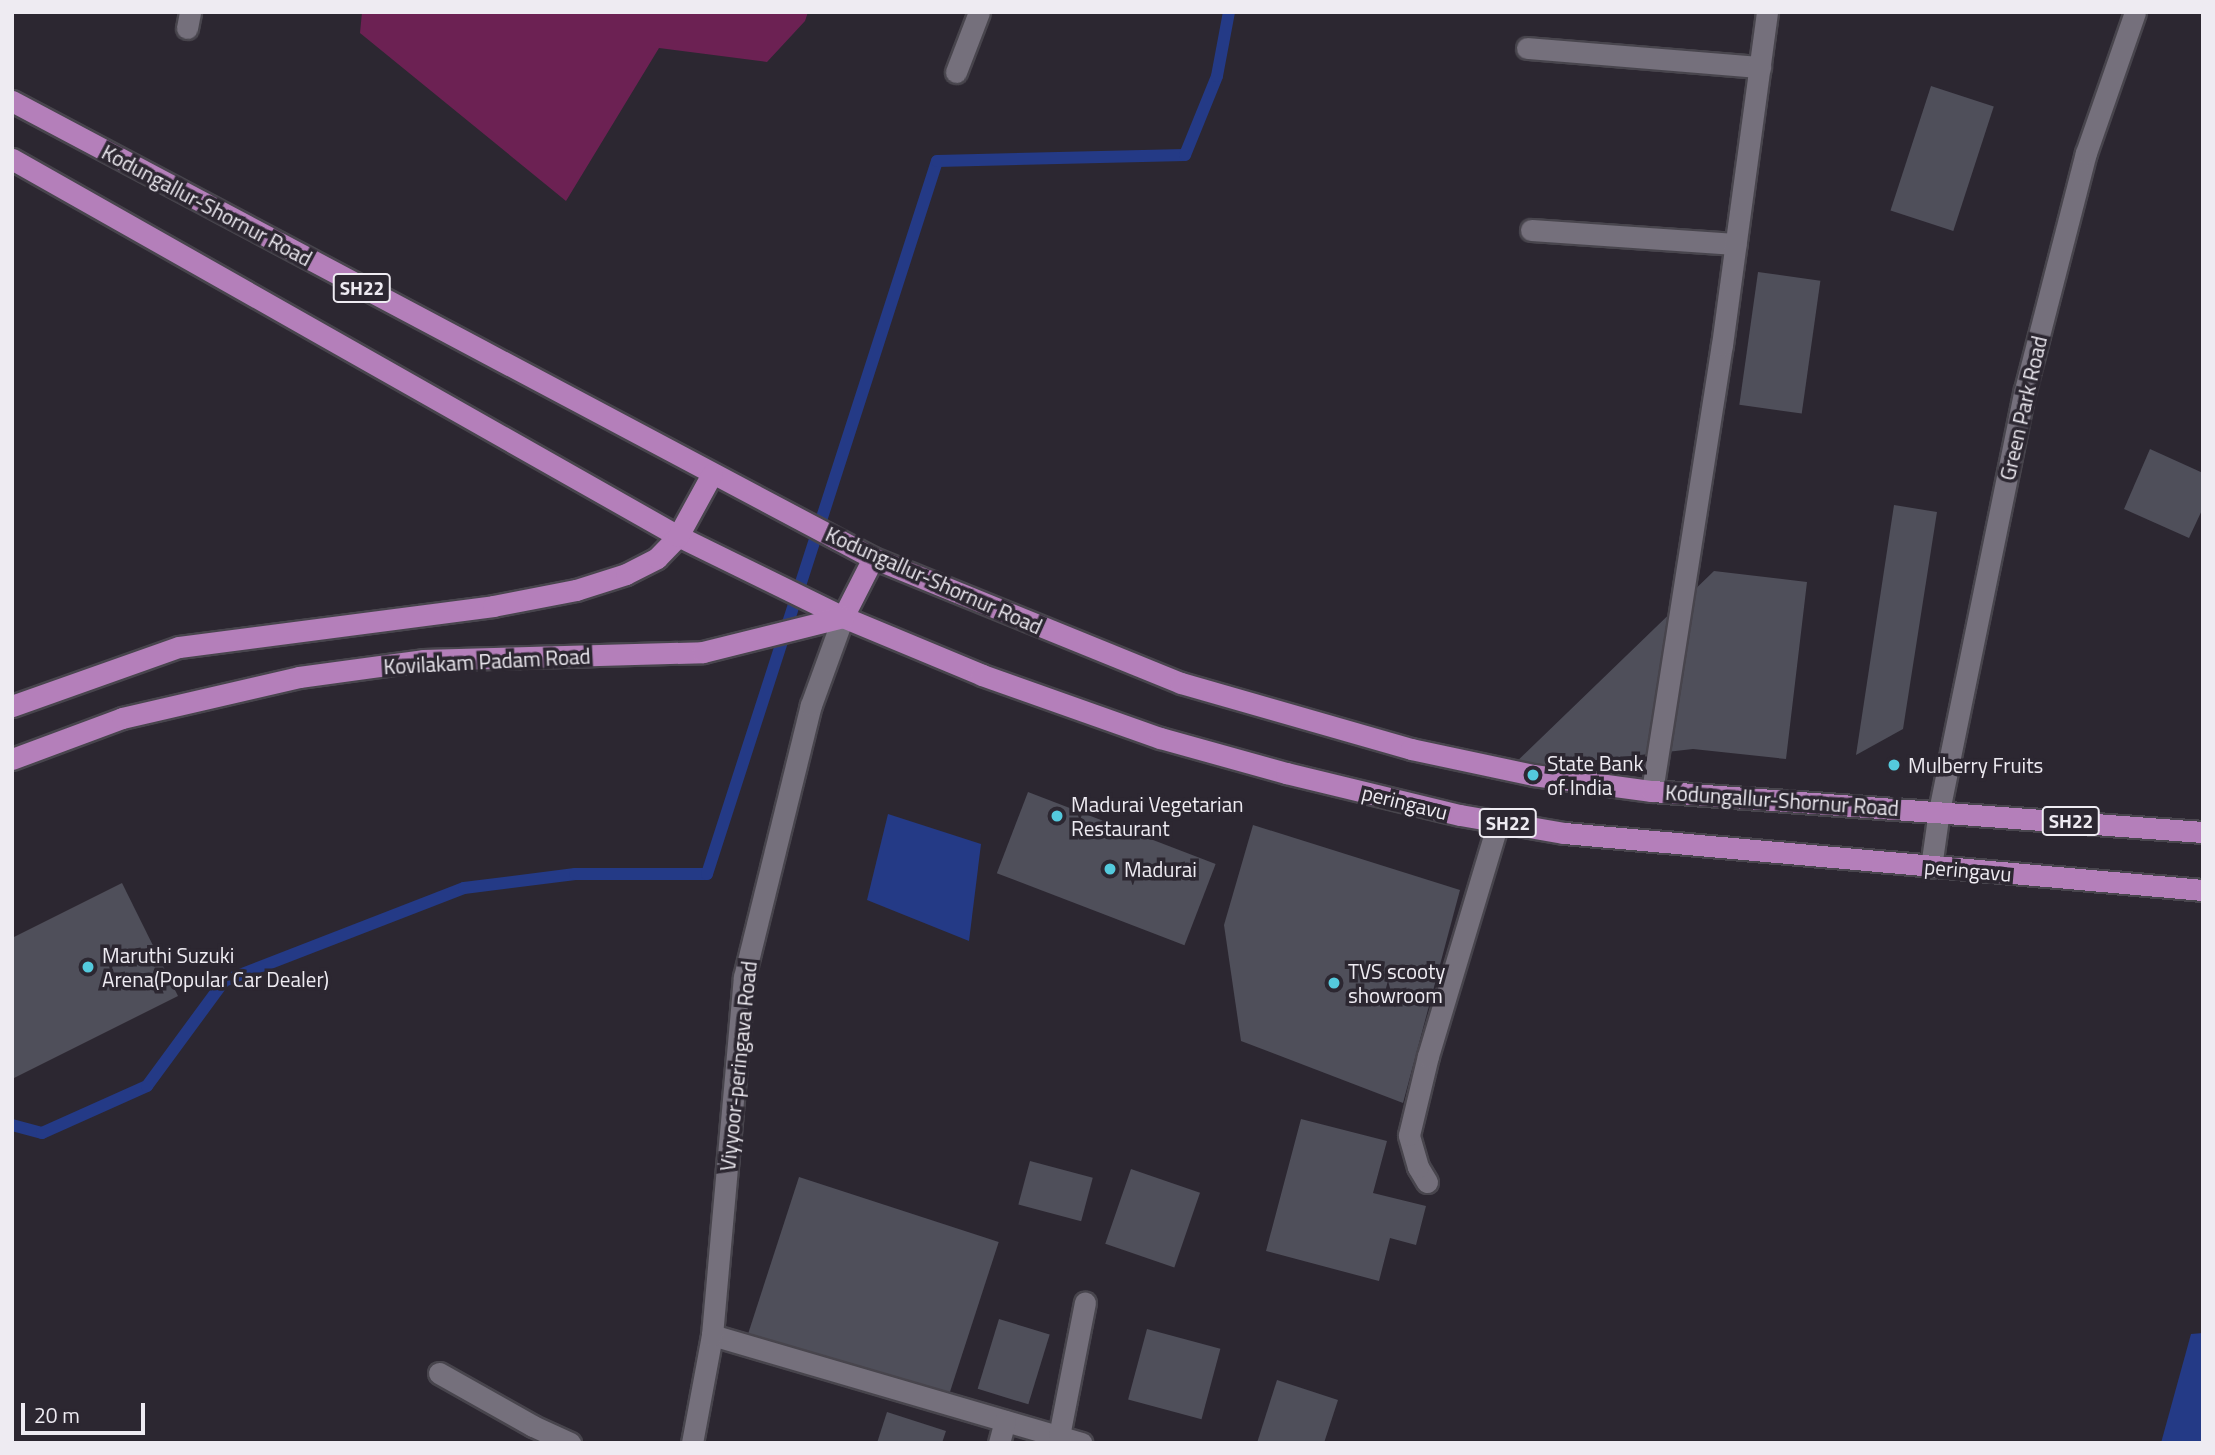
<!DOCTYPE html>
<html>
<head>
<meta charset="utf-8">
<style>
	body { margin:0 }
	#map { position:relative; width:2215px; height:1455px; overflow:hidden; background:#2c2731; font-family:"Titillium Web",sans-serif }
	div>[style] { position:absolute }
	.green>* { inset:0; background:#6c2153 }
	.water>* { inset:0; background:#243a86 }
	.stream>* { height:12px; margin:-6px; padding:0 6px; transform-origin:6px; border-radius:6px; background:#243a86 }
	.building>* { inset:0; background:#4f4f5a; transform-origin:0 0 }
	.roads { filter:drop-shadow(2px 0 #48454d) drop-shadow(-2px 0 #48454d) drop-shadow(0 2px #48454d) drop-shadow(0 -2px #48454d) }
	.minor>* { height:21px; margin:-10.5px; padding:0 10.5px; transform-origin:10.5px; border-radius:10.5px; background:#75707c }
	.major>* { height:21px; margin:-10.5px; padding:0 10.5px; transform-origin:10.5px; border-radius:10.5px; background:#b47fba }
	.dots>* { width:19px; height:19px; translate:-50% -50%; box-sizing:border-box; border:4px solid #2c2731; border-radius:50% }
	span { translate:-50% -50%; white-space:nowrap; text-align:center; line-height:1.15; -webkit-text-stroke:7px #2c2731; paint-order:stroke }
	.shield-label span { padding:2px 5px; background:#2c2731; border:2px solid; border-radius:5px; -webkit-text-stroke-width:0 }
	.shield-label { font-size:19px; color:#eeebf2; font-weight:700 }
	.street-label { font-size:21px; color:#eeebf2 }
	.poi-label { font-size:21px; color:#eeebf2 }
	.left { translate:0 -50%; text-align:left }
	.frame { position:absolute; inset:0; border:14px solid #eeebf2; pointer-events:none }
	.scale { position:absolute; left:21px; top:1403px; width:124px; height:32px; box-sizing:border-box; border:4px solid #eeebf2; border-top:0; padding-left:9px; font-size:21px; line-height:24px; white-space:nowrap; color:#eeebf2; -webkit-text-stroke:5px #2c2731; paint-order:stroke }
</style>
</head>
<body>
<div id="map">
	<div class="green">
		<div style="clip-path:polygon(362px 12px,808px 12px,805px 21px,767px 62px,659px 48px,566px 201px,360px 33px)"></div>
	</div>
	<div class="water">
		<div style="clip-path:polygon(888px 814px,981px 844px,969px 941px,867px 900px)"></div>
		<div style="clip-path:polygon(2203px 1333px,2203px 1443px,2161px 1443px,2191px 1334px)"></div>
	</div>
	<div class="stream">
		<div style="left:12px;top:1125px;width:31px;rotate:15deg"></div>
		<div style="left:42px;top:1133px;width:115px;rotate:-24.1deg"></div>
		<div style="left:147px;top:1086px;width:130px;rotate:-53.7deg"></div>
		<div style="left:224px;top:981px;width:257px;rotate:-21.2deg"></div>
		<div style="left:464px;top:888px;width:112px;rotate:-7.2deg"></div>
		<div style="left:575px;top:874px;width:132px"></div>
		<div style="left:707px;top:874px;width:749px;rotate:-72.12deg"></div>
		<div style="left:937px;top:161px;width:248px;rotate:-1.4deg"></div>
		<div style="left:1185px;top:155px;width:85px;rotate:-67.9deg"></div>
		<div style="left:1217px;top:76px;width:65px;rotate:-79.4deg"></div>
	</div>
	<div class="building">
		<div style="left:1931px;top:86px;width:66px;height:131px;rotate:18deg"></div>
		<div style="left:1758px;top:272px;width:63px;height:134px;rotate:8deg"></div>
		<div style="clip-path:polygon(2150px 449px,2203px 473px,2203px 508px,2189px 538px,2124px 509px)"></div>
		<div style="clip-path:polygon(1894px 505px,1937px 512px,1903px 729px,1856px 755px)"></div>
		<div style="clip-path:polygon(1714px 571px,1807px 582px,1786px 759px,1693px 749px,1508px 770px)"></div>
		<div style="left:1028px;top:792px;width:201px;height:87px;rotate:21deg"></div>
		<div style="clip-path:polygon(1253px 825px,1460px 890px,1403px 1103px,1241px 1041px,1224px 925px)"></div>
		<div style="clip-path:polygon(122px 883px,178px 996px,12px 1079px,12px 938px)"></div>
		<div style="clip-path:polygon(1301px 1119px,1387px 1141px,1373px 1193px,1426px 1206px,1416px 1245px,1390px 1238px,1379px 1281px,1266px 1251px)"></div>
		<div style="left:1030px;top:1161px;width:65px;height:45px;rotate:15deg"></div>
		<div style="left:1131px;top:1169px;width:73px;height:79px;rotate:19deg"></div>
		<div style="left:799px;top:1177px;width:210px;height:176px;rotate:18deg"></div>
		<div style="left:999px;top:1319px;width:53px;height:73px;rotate:17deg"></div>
		<div style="left:1147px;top:1329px;width:76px;height:73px;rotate:15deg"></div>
		<div style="clip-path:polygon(1277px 1380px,1338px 1400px,1324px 1443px,1257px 1443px)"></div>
		<div style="clip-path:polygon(887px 1412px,946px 1431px,942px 1443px,877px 1443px)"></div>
	</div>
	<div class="roads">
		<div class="minor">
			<div style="left:187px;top:28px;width:16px;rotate:-79deg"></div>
			<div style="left:1527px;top:48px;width:234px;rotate:4.7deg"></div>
			<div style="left:956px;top:72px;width:64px;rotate:-69deg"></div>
			<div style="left:1531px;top:230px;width:205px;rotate:3.9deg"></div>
			<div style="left:1652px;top:791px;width:451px;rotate:-81.1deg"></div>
			<div style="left:1722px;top:345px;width:336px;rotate:-82.3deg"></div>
			<div style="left:1931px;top:867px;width:57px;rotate:-81.9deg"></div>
			<div style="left:1939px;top:811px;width:430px;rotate:-78.5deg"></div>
			<div style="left:2025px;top:390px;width:245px;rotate:-75.6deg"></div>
			<div style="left:2086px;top:153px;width:149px;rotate:-70.8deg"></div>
			<div style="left:1427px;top:1182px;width:17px;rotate:-121deg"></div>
			<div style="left:1418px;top:1167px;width:33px;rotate:-106deg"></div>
			<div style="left:1409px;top:1135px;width:81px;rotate:-76.5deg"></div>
			<div style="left:1428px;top:1056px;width:244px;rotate:-73.3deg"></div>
			<div style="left:712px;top:1335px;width:385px;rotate:16.3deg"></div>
			<div style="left:439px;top:1373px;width:108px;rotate:29.4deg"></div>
			<div style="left:533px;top:1426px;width:41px;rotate:24.7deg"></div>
			<div style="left:1059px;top:1436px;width:136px;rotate:-79deg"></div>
			<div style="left:692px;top:1443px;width:110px;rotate:-79.5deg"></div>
			<div style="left:712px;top:1335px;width:359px;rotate:-84.9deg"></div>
			<div style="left:744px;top:977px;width:280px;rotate:-76.2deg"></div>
			<div style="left:811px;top:705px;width:94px;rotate:-70deg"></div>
			<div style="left:999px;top:1443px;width:23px;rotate:-75deg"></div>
		</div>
		<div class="major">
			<div style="left:12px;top:101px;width:975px;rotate:27.96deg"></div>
			<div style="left:873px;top:558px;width:332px;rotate:22.1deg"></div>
			<div style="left:1181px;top:683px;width:239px;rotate:16deg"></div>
			<div style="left:1411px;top:749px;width:125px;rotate:12deg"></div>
			<div style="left:1533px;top:775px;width:120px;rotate:7.7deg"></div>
			<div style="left:1652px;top:791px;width:553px;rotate:4.26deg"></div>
			<div style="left:12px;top:159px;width:765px;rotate:29.51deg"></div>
			<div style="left:678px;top:536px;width:184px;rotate:26.1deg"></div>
			<div style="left:843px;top:617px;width:151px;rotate:22.6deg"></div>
			<div style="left:982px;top:675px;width:189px;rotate:19.5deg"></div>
			<div style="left:1160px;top:738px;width:131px;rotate:15.5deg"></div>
			<div style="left:1286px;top:773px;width:179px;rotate:13.6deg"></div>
			<div style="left:1460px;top:815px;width:106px;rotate:9.8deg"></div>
			<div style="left:1564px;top:833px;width:642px;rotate:5.1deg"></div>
			<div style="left:843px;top:617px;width:66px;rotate:-63deg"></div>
			<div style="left:12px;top:706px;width:177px;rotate:-19.5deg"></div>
			<div style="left:179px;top:647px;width:317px;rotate:-7.4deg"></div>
			<div style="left:493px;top:606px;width:85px;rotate:-10.9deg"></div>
			<div style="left:576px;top:590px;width:52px;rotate:-17.7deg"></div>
			<div style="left:626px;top:574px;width:35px;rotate:-27deg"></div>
			<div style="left:657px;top:558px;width:30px;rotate:-46deg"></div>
			<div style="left:678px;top:536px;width:71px;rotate:-61.3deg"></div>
			<div style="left:12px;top:759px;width:117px;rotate:-20.4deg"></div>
			<div style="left:122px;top:718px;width:182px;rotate:-13deg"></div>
			<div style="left:299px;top:677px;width:125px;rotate:-7.8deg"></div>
			<div style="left:423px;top:660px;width:280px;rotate:-1.6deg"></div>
			<div style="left:703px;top:652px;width:144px;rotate:-14deg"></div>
		</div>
	</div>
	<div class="dots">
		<div style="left:1894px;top:765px;background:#54cadd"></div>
		<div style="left:1533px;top:775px;background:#54cadd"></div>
		<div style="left:1057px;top:816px;background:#54cadd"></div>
		<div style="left:1110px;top:869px;background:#54cadd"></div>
		<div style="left:88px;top:967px;background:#54cadd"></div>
		<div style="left:1334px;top:983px;background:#54cadd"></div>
	</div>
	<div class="shield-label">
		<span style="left:362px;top:288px">SH22</span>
		<span style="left:2071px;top:821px">SH22</span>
		<span style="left:1508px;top:823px">SH22</span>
	</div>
	<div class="street-label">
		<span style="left:207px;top:205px;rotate:28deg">Kodungallur-Shornur Road</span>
		<span style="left:2023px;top:408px;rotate:-77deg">Green Park Road</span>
		<span style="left:934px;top:580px;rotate:24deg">Kodungallur-Shornur Road</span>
		<span style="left:487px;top:661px;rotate:-3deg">Kovilakam Padam Road</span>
		<span style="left:1782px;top:800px;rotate:4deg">Kodungallur-Shornur Road</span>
		<span style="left:1405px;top:802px;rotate:14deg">peringavu</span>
		<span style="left:1968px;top:870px;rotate:5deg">peringavu</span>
		<span style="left:738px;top:1066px;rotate:-84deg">Viyyoor-peringava Road</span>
	</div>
	<div class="poi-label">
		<span class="left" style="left:1547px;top:775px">State Bank<br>of India</span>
		<span class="left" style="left:1908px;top:765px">Mulberry Fruits</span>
		<span class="left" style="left:1071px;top:816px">Madurai Vegetarian<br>Restaurant</span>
		<span class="left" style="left:1124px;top:869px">Madurai</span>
		<span class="left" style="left:102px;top:967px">Maruthi Suzuki<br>Arena(Popular Car Dealer)</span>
		<span class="left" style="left:1348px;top:983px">TVS scooty<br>showroom</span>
	</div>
	<div class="frame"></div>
	<div class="scale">20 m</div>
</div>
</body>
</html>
